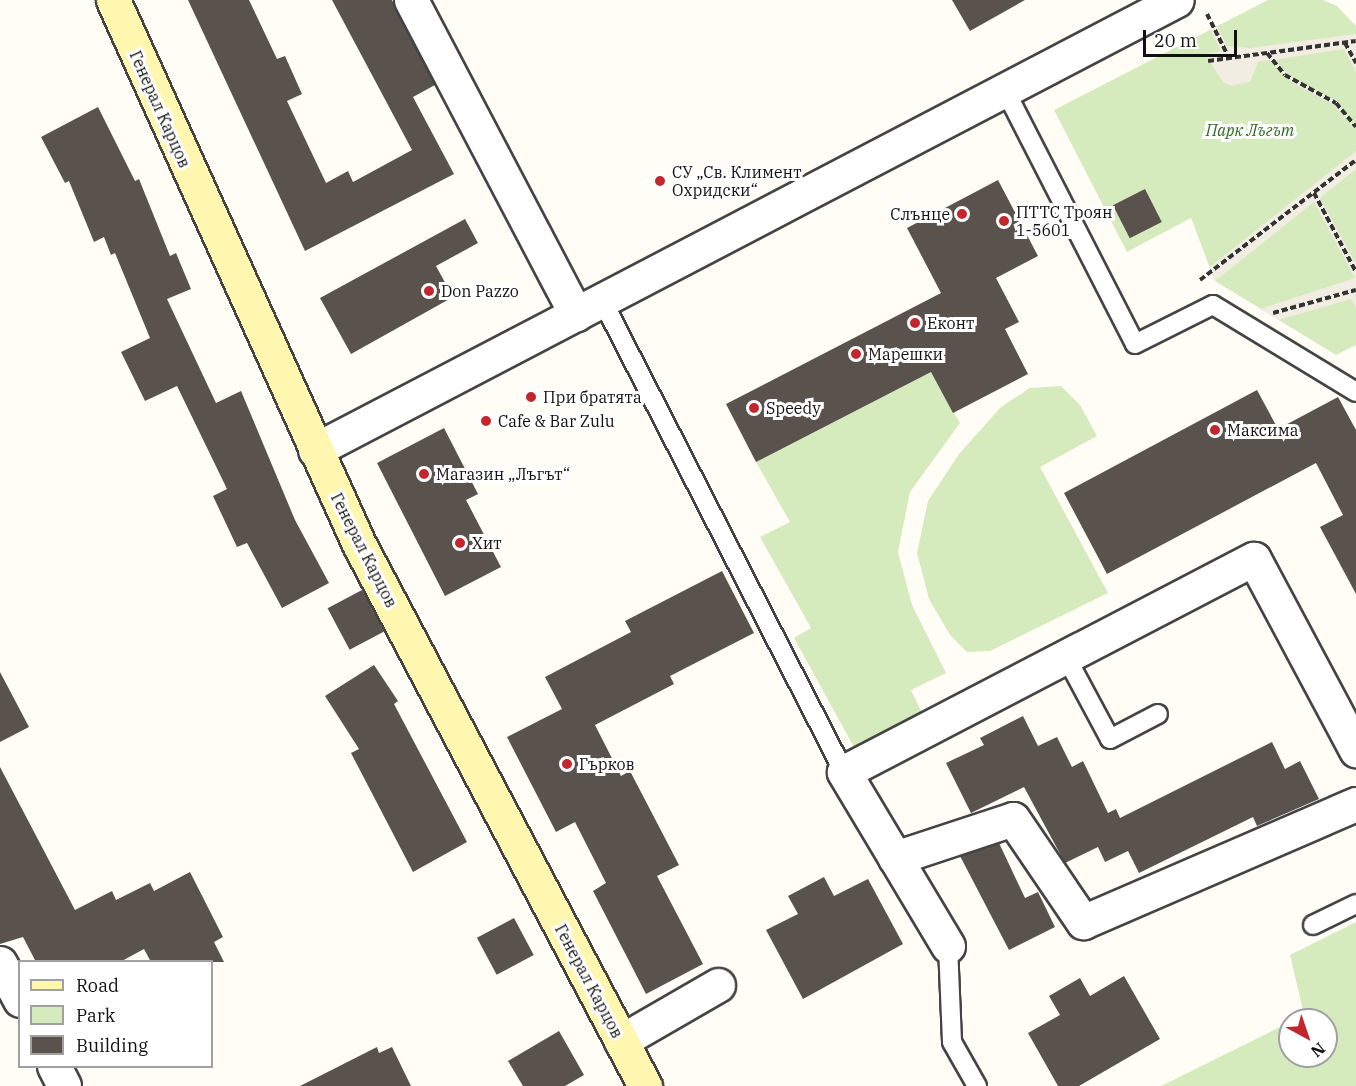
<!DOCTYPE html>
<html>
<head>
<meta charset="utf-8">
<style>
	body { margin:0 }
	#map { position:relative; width:1356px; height:1086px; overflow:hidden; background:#fffdf5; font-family:"IBM Plex Serif",serif }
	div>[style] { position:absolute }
	.green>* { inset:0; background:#d5ebbd }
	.plaza>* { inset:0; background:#f1ede2 }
	.building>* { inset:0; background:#5a524d; transform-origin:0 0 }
	.path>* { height:4px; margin-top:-2px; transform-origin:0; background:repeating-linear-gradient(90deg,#333 0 6px,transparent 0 9px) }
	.roads { filter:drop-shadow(2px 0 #444) drop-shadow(-2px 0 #444) drop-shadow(0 2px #444) drop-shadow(0 -2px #444) }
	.service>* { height:18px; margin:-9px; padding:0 9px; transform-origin:9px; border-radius:9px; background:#fff }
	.minor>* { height:33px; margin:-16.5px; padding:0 16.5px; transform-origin:16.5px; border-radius:16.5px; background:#fff }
	.secondary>* { height:33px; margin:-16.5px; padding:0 16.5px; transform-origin:16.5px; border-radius:16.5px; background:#fff6b0 }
	.dots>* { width:16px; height:16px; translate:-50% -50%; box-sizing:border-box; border:3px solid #fff; border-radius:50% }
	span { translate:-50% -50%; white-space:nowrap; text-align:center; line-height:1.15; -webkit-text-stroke:6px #fff; paint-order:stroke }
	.street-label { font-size:16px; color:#111 }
	.park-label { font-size:16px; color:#2f6b1f; font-style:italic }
	.poi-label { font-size:16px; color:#111 }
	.left { translate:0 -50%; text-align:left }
	.right { translate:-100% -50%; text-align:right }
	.legend { position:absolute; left:18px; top:960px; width:195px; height:108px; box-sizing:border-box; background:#fff; border:2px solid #a0a0a0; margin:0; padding:8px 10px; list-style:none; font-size:18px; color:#111 }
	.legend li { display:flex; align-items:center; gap:12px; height:30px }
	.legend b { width:30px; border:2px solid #a0a0a0 }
	.north { position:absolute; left:1278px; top:1008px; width:60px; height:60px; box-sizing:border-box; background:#fff; border:2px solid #a0a0a0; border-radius:50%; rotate:140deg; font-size:16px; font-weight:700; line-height:24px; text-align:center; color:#111 }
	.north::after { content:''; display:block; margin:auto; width:21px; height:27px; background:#c4262e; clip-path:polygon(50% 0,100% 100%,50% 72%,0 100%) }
	.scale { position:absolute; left:1143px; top:30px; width:94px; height:27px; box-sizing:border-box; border:3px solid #111; border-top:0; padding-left:8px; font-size:18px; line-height:21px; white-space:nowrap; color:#111; -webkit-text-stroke:4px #fff; paint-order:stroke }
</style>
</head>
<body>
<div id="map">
	<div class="green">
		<div style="clip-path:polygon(1268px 0,1323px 0,1337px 6px,1356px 26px,1356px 345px,1336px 355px,1215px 281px,1191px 218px,1127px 252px,1054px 110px)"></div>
		<div style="clip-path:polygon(931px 372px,960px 423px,910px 492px,898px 552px,912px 605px,946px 673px,911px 690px,923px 715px,855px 749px,794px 638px,811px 628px,760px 537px,790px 522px,756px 462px)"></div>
		<div style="clip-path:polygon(1061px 386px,1080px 405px,1097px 436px,1040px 467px,1108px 593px,990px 651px,967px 652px,950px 635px,929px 599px,917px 553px,928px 501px,959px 454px,1001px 407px,1030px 388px)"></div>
		<div style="clip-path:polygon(1356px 922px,1356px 1086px,1161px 1086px,1290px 1022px,1290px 1056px,1326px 1056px,1326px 1020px,1294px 1020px,1304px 1015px,1290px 955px)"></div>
	</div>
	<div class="plaza">
		<div style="clip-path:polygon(1217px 26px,1227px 46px,1250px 48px,1356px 34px,1356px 72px,1344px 49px,1274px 60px,1293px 79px,1337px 101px,1356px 130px,1334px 105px,1291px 82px,1269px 60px,1258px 62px,1250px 82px,1231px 86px,1223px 82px,1205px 54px,1221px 51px,1211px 30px)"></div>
		<div style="clip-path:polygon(1356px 151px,1356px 169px,1320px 198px,1356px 264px,1356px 308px,1351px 299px,1278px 320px,1260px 309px,1355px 278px,1314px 202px,1215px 281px,1210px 267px)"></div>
	</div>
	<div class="building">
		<div style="clip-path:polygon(188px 0,249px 0,277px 59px,285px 56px,302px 94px,287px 101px,326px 183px,348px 171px,353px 182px,412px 150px,332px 0,392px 0,435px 85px,413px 97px,454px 174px,305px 251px)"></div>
		<div style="clip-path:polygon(952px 0,1025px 0,970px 31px)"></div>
		<div style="clip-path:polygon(98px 107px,135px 181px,139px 179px,170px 256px,176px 253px,191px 289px,167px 299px,216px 403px,241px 391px,295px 520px,329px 583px,282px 608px,247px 543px,237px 547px,213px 496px,227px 489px,177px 386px,145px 401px,121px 352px,150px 338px,115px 253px,111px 255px,104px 237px,94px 242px,69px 181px,65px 183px,41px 137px)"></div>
		<div style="clip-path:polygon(998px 180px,1038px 256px,996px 278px,1019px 322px,1005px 329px,1028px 374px,953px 413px,931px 372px,756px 462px,726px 404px,941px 293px,907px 228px)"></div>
		<div style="left:1145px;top:189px;width:37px;height:36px;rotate:63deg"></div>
		<div style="clip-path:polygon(465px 219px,478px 243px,436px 266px,453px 297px,351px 354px,320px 298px)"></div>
		<div style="clip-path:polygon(1257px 390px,1278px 429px,1338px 397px,1356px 430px,1356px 594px,1320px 527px,1343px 515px,1316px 463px,1107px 574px,1064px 493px)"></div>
		<div style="clip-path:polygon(444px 428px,478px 494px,466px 500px,501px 567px,445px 596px,377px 463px)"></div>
		<div style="clip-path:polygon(722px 571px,754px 633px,670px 676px,674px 684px,595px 725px,621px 776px,630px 771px,679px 865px,657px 876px,703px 964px,646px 994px,593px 891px,606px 883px,575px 822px,556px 832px,507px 737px,562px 709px,545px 677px,631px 632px,625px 621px)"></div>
		<div style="left:362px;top:590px;width:47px;height:39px;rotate:62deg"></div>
		<div style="clip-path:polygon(374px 665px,398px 701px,394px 704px,467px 842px,413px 872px,351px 753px,359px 749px,325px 696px)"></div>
		<div style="clip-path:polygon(0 672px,29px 727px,0 742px)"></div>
		<div style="clip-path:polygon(1023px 716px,1038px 746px,1057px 737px,1072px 767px,1083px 761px,1108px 813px,1116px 809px,1120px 818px,1272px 742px,1285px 769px,1300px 761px,1319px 799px,1257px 826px,1253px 817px,1139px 873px,1128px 851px,1105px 862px,1098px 847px,1065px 863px,1024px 787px,971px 813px,946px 763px,984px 745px,980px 738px)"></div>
		<div style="clip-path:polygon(0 767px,75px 910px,112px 891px,116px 900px,150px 883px,154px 891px,190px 872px,223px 937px,214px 942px,224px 962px,151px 962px,144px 949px,120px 962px,36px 962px,23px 937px,0 944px)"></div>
		<div style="clip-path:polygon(999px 843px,1025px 898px,1038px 892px,1055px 927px,1009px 950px,960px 856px)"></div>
		<div style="clip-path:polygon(824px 877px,834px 896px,868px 879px,903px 944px,803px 999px,766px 930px,798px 914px,788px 896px)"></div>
		<div style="left:514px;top:918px;width:42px;height:42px;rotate:62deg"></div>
		<div style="clip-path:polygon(1124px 976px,1160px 1039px,1079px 1086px,1058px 1086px,1028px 1033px,1060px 1015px,1049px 996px,1080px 978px,1090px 996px)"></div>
		<div style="clip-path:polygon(559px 1031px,584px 1075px,565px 1086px,523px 1086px,508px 1061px)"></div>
		<div style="clip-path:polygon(377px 1047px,379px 1053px,392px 1047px,411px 1086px,300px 1086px)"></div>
	</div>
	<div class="path">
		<div style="left:1207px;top:14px;width:49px;rotate:63.4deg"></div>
		<div style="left:1345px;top:43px;width:23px;rotate:61deg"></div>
		<div style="left:1267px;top:53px;width:28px;rotate:51deg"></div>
		<div style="left:1285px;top:75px;width:58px;rotate:28.8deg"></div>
		<div style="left:1336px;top:103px;width:31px;rotate:50deg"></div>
		<div style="left:1208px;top:61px;width:149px;rotate:-7.7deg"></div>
		<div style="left:1314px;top:193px;width:89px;rotate:62deg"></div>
		<div style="left:1200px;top:280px;width:197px;rotate:-37.6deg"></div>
		<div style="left:1273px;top:313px;width:86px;rotate:-15.5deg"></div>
	</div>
	<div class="roads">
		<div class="service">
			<div style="left:1005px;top:90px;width:285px;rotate:62.9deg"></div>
			<div style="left:1135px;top:344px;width:87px;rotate:-26.6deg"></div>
			<div style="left:1213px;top:305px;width:167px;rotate:31.3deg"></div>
			<div style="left:602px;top:300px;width:530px;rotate:62.86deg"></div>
			<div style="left:1065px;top:655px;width:95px;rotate:61.8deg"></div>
			<div style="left:1110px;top:739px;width:54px;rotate:-27.5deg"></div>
			<div style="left:1313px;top:925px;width:48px;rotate:-26deg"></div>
			<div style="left:948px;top:946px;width:96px;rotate:87.6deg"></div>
			<div style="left:952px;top:1042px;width:51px;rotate:60.4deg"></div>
		</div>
		<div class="minor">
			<div style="left:411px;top:0;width:355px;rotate:62.3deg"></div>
			<div style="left:315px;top:450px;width:972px;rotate:-27.57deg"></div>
			<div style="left:895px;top:858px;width:124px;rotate:-18.3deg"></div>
			<div style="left:1013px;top:819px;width:125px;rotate:55.8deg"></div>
			<div style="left:1083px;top:922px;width:297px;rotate:-23.4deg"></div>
			<div style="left:948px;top:946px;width:203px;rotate:-120.9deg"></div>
			<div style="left:844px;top:772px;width:462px;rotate:-27.5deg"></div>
			<div style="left:1254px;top:559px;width:217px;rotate:61.9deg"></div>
			<div style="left:0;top:963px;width:42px;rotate:61.6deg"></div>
			<div style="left:621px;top:1041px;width:112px;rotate:-30deg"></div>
			<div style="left:54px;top:1066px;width:22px;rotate:63deg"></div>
		</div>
		<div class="secondary">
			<div style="left:113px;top:0;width:597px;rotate:65.67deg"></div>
			<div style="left:359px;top:544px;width:613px;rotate:62.18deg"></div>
		</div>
	</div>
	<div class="dots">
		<div style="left:660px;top:181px;background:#c4262e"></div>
		<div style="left:962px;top:214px;background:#c4262e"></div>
		<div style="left:1004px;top:221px;background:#c4262e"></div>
		<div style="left:429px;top:291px;background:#c4262e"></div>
		<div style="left:915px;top:323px;background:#c4262e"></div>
		<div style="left:856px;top:354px;background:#c4262e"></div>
		<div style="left:531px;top:397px;background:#c4262e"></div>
		<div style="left:754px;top:408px;background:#c4262e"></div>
		<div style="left:486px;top:421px;background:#c4262e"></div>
		<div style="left:1215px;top:430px;background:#c4262e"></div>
		<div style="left:424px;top:474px;background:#c4262e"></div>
		<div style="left:460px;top:543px;background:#c4262e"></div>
		<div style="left:567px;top:764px;background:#c4262e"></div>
	</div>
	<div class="street-label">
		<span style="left:160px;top:109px;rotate:66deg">Генерал Карцов</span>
		<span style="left:364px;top:550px;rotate:63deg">Генерал Карцов</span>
		<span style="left:589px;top:981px;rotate:62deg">Генерал Карцов</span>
	</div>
	<div class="park-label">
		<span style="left:1250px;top:130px">Парк Лъгът</span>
	</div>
	<div class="poi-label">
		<span class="left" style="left:672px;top:181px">СУ „Св. Климент<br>Охридски“</span>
		<span class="left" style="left:1016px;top:221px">ПТТС Троян<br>1-5601</span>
		<span class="right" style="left:950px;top:214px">Слънце</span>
		<span class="left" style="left:441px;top:291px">Don Pazzo</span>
		<span class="left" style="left:927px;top:323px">Еконт</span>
		<span class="left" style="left:868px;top:354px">Марешки</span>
		<span class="left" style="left:543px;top:397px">При братята</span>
		<span class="left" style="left:766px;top:408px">Speedy</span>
		<span class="left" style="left:498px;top:421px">Cafe &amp; Bar Zulu</span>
		<span class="left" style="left:1227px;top:430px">Максима</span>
		<span class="left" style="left:436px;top:474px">Магазин „Лъгът“</span>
		<span class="left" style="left:472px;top:543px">Хит</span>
		<span class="left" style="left:579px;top:764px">Гърков</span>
	</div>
	<ul class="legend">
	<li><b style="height:8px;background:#fff6b0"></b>Road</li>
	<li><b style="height:16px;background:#d5ebbd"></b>Park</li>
	<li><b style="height:16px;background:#5a524d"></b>Building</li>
	</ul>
	<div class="north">N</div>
	<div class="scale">20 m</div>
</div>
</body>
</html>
